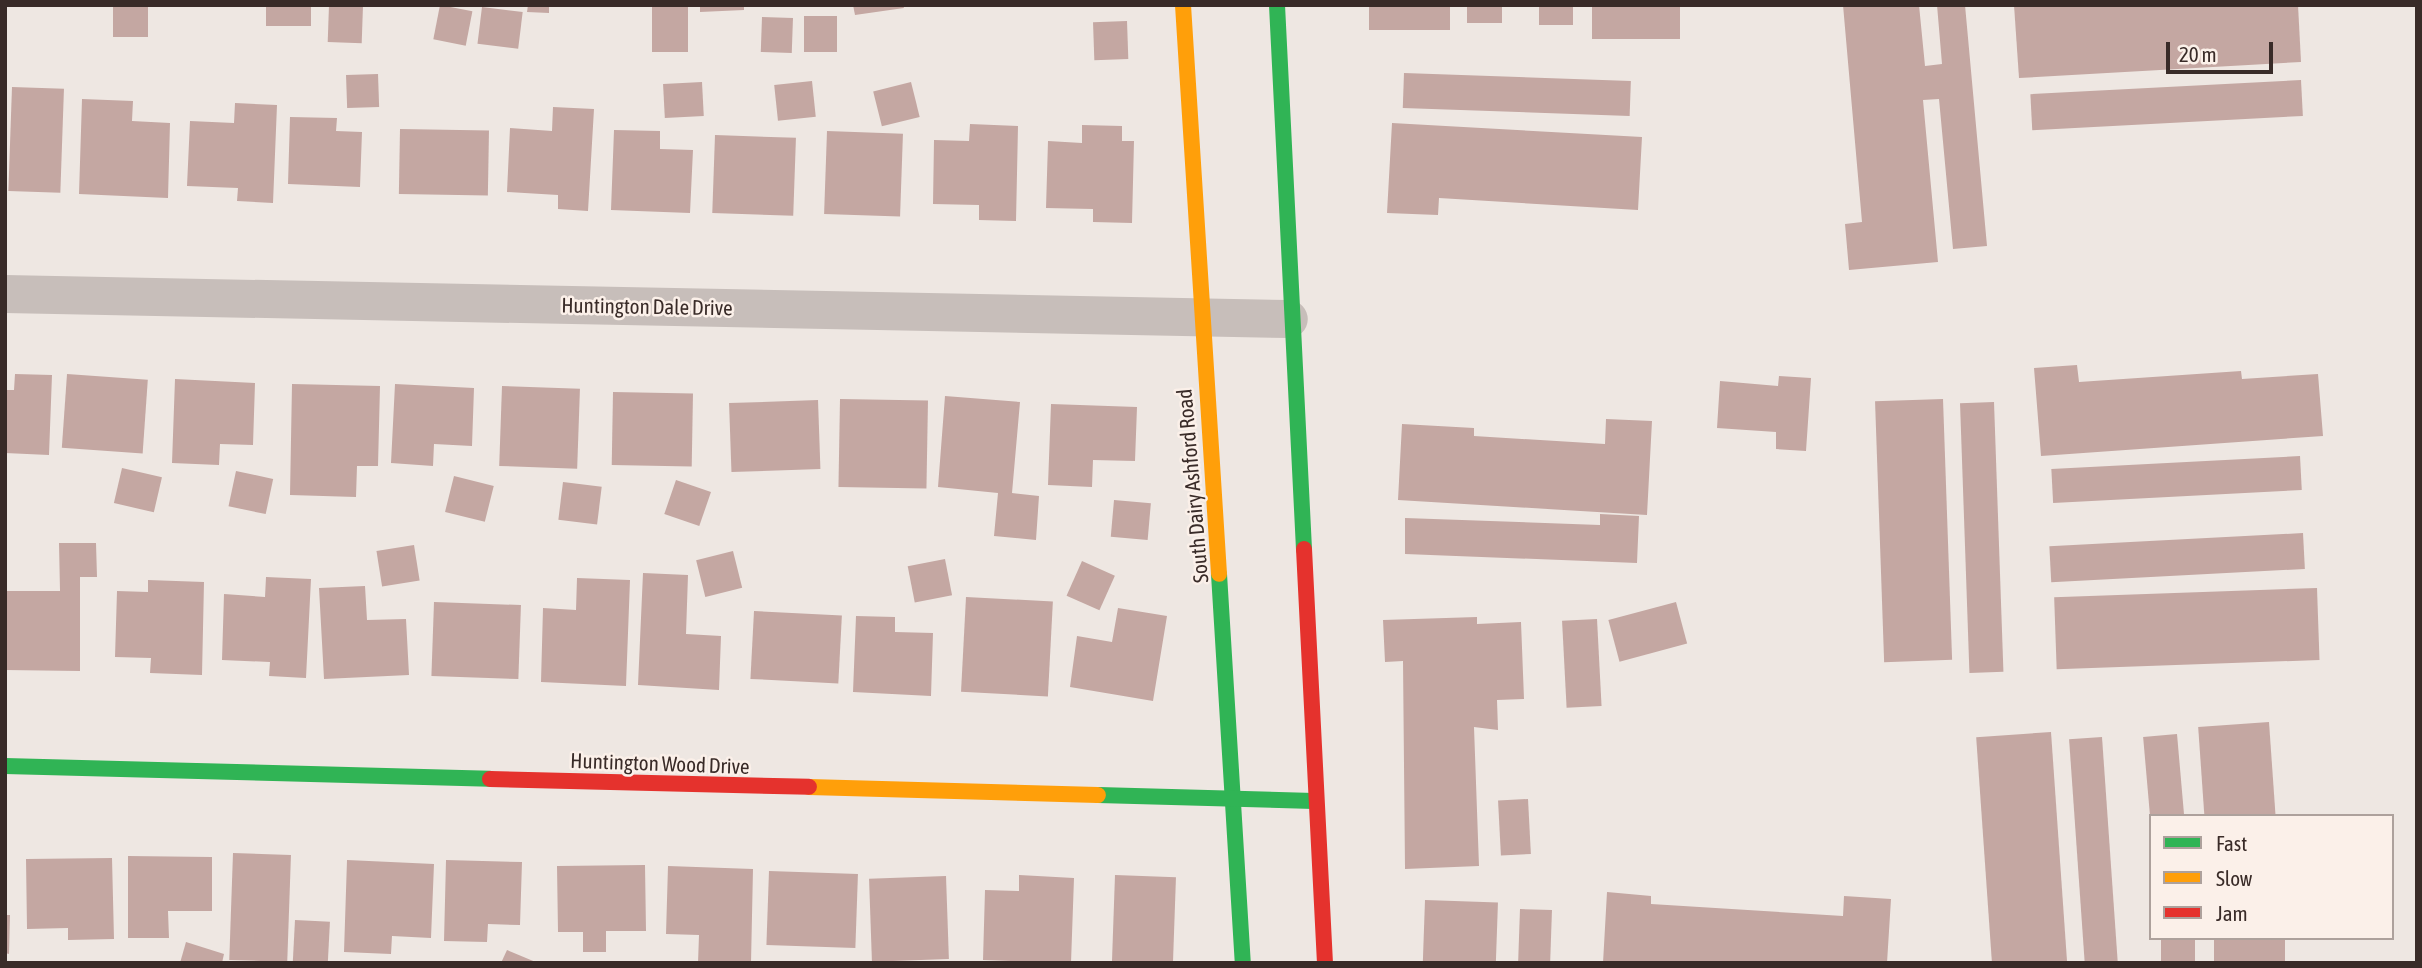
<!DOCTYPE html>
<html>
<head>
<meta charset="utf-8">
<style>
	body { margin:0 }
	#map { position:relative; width:2422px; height:968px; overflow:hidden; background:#eee7e2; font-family:"Asap Condensed",sans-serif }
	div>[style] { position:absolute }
	.building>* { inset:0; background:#c4a7a2; transform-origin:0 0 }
	.street>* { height:38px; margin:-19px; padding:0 19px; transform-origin:19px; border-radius:19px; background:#c7beba }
	.fast>* { height:16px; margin:-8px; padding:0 8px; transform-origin:8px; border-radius:8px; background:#30b455 }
	.slow>* { height:16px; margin:-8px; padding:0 8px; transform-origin:8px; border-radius:8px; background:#ff9f0a }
	.jam>* { height:16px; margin:-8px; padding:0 8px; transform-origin:8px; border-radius:8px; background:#e5322d }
	span { translate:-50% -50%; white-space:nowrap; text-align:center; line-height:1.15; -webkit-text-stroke:5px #fbf0e9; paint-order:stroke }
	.street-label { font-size:21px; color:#392b28 }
	.frame { position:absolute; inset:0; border:7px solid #392b28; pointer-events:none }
	.legend { position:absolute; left:2149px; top:814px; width:245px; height:126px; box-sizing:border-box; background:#fbf0e9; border:2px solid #ada19c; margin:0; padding:9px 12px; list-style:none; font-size:21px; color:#392b28 }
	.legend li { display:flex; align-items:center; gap:14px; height:35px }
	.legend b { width:35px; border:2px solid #ada19c }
	.scale { position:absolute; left:2166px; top:42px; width:107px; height:32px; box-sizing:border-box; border:4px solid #392b28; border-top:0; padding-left:9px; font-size:21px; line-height:24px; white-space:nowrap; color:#392b28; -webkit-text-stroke:5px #fbf0e9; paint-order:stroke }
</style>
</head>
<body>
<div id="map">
	<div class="building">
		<div style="left:113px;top:5px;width:35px;height:32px"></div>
		<div style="left:266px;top:5px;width:45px;height:21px"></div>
		<div style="left:329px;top:5px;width:34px;height:37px;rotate:2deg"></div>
		<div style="left:440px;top:5px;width:33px;height:35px;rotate:11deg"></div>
		<div style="clip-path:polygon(528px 5px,549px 5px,549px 13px,527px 12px)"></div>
		<div style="left:652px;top:5px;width:36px;height:47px"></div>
		<div style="clip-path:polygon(700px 5px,744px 5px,744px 10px,700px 12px)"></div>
		<div style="clip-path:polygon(853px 5px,903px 5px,904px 8px,855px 15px)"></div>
		<div style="left:1369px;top:5px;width:81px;height:25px"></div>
		<div style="left:1467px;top:5px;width:35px;height:18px"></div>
		<div style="left:1539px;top:5px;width:34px;height:20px"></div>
		<div style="left:1592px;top:5px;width:88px;height:34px"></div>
		<div style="clip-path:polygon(1843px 5px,1919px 5px,1925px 66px,1942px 64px,1937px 5px,1965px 5px,1987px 246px,1953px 249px,1939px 99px,1923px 100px,1938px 262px,1849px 270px,1845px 224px,1862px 222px)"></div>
		<div style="clip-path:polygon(2014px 5px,2298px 5px,2301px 62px,2019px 78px)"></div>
		<div style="left:482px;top:7px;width:41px;height:37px;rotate:7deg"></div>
		<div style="left:804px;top:16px;width:33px;height:36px"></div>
		<div style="left:762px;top:17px;width:31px;height:35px;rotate:2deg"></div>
		<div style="left:1127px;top:21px;width:38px;height:34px;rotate:88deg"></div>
		<div style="left:1404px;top:73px;width:227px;height:35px;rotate:2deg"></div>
		<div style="left:378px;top:74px;width:33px;height:32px;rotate:88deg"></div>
		<div style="left:2301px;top:80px;width:36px;height:271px;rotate:87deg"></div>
		<div style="left:812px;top:81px;width:36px;height:38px;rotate:84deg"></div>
		<div style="left:702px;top:82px;width:34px;height:39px;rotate:87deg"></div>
		<div style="left:911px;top:82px;width:36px;height:39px;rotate:76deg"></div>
		<div style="left:12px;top:87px;width:52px;height:104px;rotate:2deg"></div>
		<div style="clip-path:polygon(82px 99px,133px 101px,132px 121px,170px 123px,168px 198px,79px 194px)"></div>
		<div style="clip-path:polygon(235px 103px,277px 105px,273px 203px,237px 201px,238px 188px,187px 186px,190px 121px,234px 123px)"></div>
		<div style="clip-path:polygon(553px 107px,594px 109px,588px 211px,558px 209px,558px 195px,507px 192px,510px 128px,552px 131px)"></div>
		<div style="clip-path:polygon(290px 117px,337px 118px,336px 131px,362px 132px,360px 187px,288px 184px)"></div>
		<div style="clip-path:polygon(1392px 123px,1642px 137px,1638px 210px,1439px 198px,1438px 215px,1387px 213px)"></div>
		<div style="clip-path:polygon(970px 124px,1018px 126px,1016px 221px,979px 220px,979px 205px,933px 204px,934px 140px,969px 141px)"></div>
		<div style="clip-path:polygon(1082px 125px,1122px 126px,1122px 141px,1134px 141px,1132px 223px,1093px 222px,1093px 209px,1046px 208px,1048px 141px,1082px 143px)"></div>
		<div style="left:400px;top:129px;width:89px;height:65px;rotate:1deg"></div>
		<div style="clip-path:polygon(614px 130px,660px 131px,660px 149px,693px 150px,690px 213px,611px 210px)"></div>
		<div style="left:827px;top:131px;width:76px;height:83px;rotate:2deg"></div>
		<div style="left:715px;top:135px;width:81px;height:78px;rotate:2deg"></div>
		<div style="clip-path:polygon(2077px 365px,2079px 382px,2241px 371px,2242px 379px,2318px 374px,2323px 436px,2041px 456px,2034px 368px)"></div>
		<div style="clip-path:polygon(15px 374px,52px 375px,49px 455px,5px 453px,5px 390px,14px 390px)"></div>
		<div style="left:67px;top:374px;width:81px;height:74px;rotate:4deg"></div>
		<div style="clip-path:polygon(1779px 376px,1811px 378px,1806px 451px,1776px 449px,1776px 432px,1717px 428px,1720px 381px,1778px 386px)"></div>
		<div style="clip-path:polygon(175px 379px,255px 383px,253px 445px,220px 444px,219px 465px,172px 463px)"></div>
		<div style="clip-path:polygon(292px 384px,380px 386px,378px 466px,357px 466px,356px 497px,290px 495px)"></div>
		<div style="clip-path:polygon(395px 384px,474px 388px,472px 446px,434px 444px,433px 466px,391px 463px)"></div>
		<div style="left:502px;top:386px;width:78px;height:80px;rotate:2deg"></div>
		<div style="left:613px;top:392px;width:80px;height:73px;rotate:1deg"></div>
		<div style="clip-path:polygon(945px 396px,1020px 402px,1012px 493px,1039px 496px,1036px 540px,994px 536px,998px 493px,938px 487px)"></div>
		<div style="left:840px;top:399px;width:88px;height:88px;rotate:1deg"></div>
		<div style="left:1943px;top:399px;width:261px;height:68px;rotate:88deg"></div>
		<div style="left:818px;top:400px;width:69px;height:89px;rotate:88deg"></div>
		<div style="left:1994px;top:402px;width:270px;height:34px;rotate:88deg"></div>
		<div style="clip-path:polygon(1051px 404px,1137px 407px,1135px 461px,1093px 460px,1092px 487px,1048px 485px)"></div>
		<div style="clip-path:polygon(1606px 419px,1652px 421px,1647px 515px,1398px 500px,1402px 424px,1474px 428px,1474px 436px,1605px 444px)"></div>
		<div style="left:2300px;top:456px;width:34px;height:249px;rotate:87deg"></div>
		<div style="left:122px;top:468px;width:41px;height:36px;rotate:13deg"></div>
		<div style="left:236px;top:471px;width:38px;height:36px;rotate:12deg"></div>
		<div style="left:454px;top:476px;width:41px;height:37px;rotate:14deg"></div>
		<div style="left:676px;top:480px;width:37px;height:36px;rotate:19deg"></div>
		<div style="left:563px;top:482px;width:39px;height:38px;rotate:7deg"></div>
		<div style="left:1114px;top:500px;width:37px;height:37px;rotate:5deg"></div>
		<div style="clip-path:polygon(1600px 514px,1639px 516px,1637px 563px,1405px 554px,1405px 518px,1600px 525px)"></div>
		<div style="left:2303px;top:533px;width:36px;height:254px;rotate:87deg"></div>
		<div style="clip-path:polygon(59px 543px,96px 543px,97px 577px,80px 577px,80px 671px,5px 670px,5px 591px,60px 591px)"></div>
		<div style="left:414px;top:545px;width:36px;height:38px;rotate:81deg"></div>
		<div style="left:733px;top:551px;width:38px;height:38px;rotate:76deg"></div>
		<div style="left:945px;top:559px;width:37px;height:38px;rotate:79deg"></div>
		<div style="left:1082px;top:561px;width:36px;height:38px;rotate:24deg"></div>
		<div style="clip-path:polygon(643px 573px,688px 575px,686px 634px,721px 636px,719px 690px,638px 685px)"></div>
		<div style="clip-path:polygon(266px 577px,311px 579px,306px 678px,269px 676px,270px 662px,222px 660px,224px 594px,265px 597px)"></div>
		<div style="clip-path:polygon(577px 578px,630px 580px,626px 686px,541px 682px,543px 608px,576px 610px)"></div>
		<div style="clip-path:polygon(148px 580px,204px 582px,202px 675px,150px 673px,151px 658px,115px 657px,117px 591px,148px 592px)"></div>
		<div style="clip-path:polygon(365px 586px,367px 620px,406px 619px,409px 675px,324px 679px,319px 588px)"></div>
		<div style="left:2317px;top:588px;width:72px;height:263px;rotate:88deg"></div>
		<div style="left:966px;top:597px;width:87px;height:95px;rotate:3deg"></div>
		<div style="left:434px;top:602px;width:87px;height:74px;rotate:2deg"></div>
		<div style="left:1676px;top:602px;width:43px;height:70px;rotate:75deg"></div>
		<div style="clip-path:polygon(1118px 608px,1167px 616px,1153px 701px,1070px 687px,1077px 636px,1112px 642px)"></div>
		<div style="left:754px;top:611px;width:88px;height:68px;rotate:3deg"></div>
		<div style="clip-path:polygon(856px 616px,895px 617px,895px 632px,933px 633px,931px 696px,853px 692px)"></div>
		<div style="clip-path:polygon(1477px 617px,1477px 624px,1521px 622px,1524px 699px,1497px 700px,1498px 730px,1474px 727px,1479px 866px,1405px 869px,1403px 661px,1385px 662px,1383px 620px)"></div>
		<div style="left:1597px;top:619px;width:87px;height:35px;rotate:87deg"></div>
		<div style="left:2269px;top:722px;width:94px;height:71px;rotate:86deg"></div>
		<div style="left:2051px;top:732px;width:232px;height:75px;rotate:86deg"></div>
		<div style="left:2177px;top:734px;width:82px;height:34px;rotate:85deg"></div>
		<div style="left:2102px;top:737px;width:227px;height:33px;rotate:86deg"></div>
		<div style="left:1528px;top:799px;width:55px;height:30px;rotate:87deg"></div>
		<div style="left:233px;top:853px;width:58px;height:107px;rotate:2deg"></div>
		<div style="clip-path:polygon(128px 856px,212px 857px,212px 911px,168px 911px,169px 938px,128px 938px)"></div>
		<div style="clip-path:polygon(112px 858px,114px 939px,68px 940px,68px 928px,27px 929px,26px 859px)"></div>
		<div style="clip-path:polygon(347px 860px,434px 864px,431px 938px,392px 936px,391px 954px,344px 952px)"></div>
		<div style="clip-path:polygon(446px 860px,522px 862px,520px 925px,488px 924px,487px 942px,444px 941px)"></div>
		<div style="clip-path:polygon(645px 865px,646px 931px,606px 931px,606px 952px,583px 952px,583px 932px,558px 932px,557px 866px)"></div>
		<div style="clip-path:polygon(668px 866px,753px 869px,751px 963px,698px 963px,699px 935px,666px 934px)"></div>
		<div style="left:769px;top:871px;width:89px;height:74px;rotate:2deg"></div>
		<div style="clip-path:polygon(1019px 875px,1074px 878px,1071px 963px,983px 960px,985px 890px,1019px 891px)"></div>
		<div style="left:1115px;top:875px;width:61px;height:88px;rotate:2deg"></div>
		<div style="left:946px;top:876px;width:83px;height:77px;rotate:88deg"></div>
		<div style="clip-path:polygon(1607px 892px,1651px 896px,1651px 904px,1843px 916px,1844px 896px,1891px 899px,1887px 963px,1603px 963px)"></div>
		<div style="left:1425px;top:900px;width:73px;height:63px;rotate:2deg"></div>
		<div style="left:1520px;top:909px;width:32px;height:54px;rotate:2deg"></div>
		<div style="clip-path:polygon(5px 915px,10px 915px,9px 954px,5px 953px)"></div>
		<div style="left:295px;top:920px;width:35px;height:41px;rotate:3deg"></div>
		<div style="left:2161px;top:938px;width:34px;height:25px"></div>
		<div style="left:2214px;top:938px;width:71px;height:25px"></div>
		<div style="clip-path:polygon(186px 942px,224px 954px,222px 963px,180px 963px)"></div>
		<div style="clip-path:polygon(507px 950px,538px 963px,501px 963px)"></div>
	</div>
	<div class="street">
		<div style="left:5px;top:294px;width:1284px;rotate:1.12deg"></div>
	</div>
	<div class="fast">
		<div style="left:1277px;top:5px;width:545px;rotate:87.16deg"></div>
		<div style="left:1219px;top:574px;width:390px;rotate:86.5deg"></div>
		<div style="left:5px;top:766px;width:485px;rotate:1.5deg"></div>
		<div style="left:1098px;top:795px;width:216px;rotate:1.6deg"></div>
	</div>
	<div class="slow">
		<div style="left:1183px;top:5px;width:570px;rotate:86.38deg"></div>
		<div style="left:809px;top:787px;width:289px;rotate:1.6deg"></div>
	</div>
	<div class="jam">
		<div style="left:1304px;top:549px;width:415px;rotate:87.1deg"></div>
		<div style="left:490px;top:779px;width:319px;rotate:1.4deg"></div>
	</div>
	<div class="street-label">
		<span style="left:647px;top:306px;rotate:1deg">Huntington Dale Drive</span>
		<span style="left:1192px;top:486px;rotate:-95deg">South Dairy Ashford Road</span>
		<span style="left:660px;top:763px;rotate:2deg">Huntington Wood Drive</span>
	</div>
	<div class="frame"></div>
	<ul class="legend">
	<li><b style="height:9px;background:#30b455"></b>Fast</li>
	<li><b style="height:9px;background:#ff9f0a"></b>Slow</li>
	<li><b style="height:9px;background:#e5322d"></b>Jam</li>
	</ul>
	<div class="scale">20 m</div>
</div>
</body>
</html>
